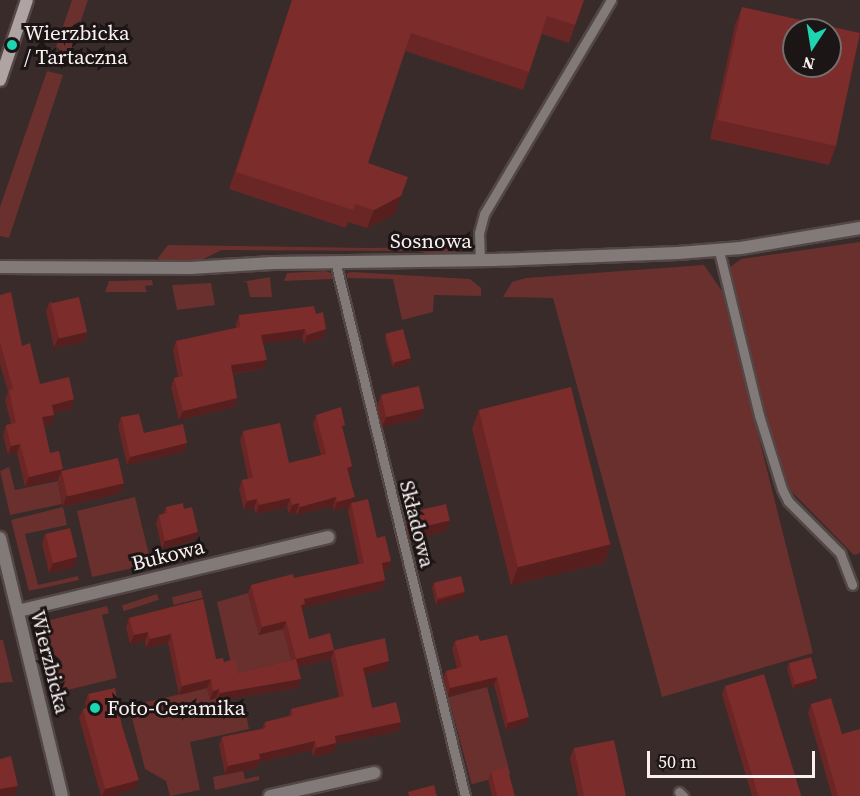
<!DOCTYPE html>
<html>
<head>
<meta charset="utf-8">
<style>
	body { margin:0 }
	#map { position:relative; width:860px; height:796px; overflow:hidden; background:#382b2a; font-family:"Source Serif 4",serif }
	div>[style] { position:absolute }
	.green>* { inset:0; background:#69302d; transform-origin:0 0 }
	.roads { filter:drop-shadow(2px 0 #534746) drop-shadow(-2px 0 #534746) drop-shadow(0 2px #534746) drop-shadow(0 -2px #534746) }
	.lane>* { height:9px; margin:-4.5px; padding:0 4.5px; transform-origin:4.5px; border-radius:4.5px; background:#817a79 }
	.street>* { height:12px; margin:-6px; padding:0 6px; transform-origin:6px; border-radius:6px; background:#817a79 }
	.secondary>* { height:12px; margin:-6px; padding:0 6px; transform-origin:6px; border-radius:6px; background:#afa4a3 }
	.wall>* { inset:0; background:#6a2625 }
	.shaded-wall>* { inset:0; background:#561f1e }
	.building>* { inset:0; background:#7b2c2b; transform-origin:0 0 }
	.dots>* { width:16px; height:16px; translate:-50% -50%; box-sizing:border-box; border:3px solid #1b1515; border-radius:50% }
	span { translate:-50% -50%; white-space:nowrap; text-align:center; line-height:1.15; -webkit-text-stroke:6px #1b1515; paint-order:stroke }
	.poi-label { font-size:21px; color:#f9f0ef }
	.left { translate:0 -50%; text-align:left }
	.street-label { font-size:21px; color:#f9f0ef }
	.north { position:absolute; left:782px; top:18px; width:60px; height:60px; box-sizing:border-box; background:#1b1515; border:2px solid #746d6c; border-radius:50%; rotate:192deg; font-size:16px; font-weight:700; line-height:24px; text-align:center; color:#f9f0ef }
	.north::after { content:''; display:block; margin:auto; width:21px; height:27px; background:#1dd5b1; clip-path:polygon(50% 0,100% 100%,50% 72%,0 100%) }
	.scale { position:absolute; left:647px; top:751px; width:168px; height:27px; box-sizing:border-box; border:3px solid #f9f0ef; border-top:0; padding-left:8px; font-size:18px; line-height:21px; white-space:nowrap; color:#f9f0ef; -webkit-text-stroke:4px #1b1515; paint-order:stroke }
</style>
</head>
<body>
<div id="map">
	<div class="green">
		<div style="clip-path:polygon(72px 0,88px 0,69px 56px,56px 47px)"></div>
		<div style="clip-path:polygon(47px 71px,63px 75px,9px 238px,0 236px,0 207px)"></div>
		<div style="clip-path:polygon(860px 242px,860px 553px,854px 555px,792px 492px,784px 478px,749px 353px,730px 267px,741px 259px)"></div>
		<div style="clip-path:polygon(168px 245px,370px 248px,463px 246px,461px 250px,451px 253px,430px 254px,418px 251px,222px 250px,199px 261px,161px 262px,158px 258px)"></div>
		<div style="clip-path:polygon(704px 265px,722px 291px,813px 653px,662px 697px,553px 298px,503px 297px,512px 282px,526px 278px)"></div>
		<div style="clip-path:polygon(325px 271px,331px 273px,333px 279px,284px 281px,287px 273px)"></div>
		<div style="clip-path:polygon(352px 272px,470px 279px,481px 288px,481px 296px,434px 295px,433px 312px,402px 320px,393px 279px,347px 278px,347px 273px)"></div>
		<div style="clip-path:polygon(270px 277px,272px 297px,250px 297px,247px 282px,241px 282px)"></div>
		<div style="clip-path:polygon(152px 280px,153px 285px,145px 286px,147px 292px,105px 292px,109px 281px)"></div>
		<div style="clip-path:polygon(211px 283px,215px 305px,177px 310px,172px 285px)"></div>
		<div style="clip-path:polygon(9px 467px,15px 490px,58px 481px,62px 504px,10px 515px,0 471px)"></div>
		<div style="clip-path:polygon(135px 497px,150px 559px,140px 561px,142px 566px,92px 577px,77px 511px)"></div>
		<div style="clip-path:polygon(63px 507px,67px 525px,25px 534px,38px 585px,78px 576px,79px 580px,29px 591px,11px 520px)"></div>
		<div style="left:201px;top:590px;width:8px;height:30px;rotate:76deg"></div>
		<div style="clip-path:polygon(248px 593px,259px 635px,281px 615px,293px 667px,235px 681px,217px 602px)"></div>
		<div style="left:157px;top:594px;width:6px;height:37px;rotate:72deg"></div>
		<div style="clip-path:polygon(107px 606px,109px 613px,102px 615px,117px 678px,63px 691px,66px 706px,57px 708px,37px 628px,50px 620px)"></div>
		<div style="clip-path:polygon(0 640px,3px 640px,13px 682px,0 683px)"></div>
		<div style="left:487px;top:687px;width:90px;height:40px;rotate:75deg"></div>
		<div style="clip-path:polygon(207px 688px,210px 699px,228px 695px,231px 708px,244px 705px,249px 729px,190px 742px,200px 790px,170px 796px,166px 781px,145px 769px,129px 706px)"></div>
		<div style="clip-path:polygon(243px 771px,245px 779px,259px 776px,259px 780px,215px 790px,213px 777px)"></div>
	</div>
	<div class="roads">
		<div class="lane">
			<div style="left:719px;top:251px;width:169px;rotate:76.3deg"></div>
			<div style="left:759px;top:415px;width:77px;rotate:72.7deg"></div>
			<div style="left:782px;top:489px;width:13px;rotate:63deg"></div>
			<div style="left:788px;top:501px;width:74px;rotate:45deg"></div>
			<div style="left:840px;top:553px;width:34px;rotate:69deg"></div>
			<div style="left:335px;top:261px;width:551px;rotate:76.34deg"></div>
			<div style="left:480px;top:261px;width:28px;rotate:-92deg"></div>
			<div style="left:479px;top:233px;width:20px;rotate:-75deg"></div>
			<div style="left:484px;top:214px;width:249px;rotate:-59.3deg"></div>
			<div style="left:679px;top:792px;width:6px;rotate:45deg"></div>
		</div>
		<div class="street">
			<div style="left:0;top:267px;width:190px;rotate:0.3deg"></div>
			<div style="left:190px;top:268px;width:83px;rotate:-3.4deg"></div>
			<div style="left:273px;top:263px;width:221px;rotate:-0.8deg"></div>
			<div style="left:494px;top:260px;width:184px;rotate:-2.2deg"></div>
			<div style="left:678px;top:253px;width:63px;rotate:-4.5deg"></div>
			<div style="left:741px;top:248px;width:121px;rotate:-9.5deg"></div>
			<div style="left:0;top:538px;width:265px;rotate:76.5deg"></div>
			<div style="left:18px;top:611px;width:319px;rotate:-13.4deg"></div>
			<div style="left:270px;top:796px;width:107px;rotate:-12.5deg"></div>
		</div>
		<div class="secondary">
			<div style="left:0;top:80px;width:84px;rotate:-71.4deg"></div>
		</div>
	</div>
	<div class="wall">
		<div style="clip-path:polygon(292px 0,584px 0,569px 43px,542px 34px,523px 90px,405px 51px,368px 163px,395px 214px,367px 228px,348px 222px,346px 228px,229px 189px)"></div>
		<div style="clip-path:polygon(742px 7px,836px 146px,829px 165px,710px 139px,735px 25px)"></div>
		<div style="clip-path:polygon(0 295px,22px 346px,40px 384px,74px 399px,71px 409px,54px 413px,51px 425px,44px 426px,50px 453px,62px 471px,124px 483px,120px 493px,63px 507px,58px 481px,58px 479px,25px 487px,17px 453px,8px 455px,3px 435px,6px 425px,11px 424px,5px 400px,8px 392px,0 364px)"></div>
		<div style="clip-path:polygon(50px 301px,87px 332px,84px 342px,54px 348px,46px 311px)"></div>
		<div style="clip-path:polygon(316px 314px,326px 329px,323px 338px,304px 344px,302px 338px,263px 343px,263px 369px,233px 374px,237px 398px,234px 407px,179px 420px,171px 387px,174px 378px,178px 377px,173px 350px,176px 341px,236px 328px,236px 324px,239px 315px)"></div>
		<div style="clip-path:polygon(386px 334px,411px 358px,410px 363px,393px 368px,385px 339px)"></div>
		<div style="clip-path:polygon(381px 396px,424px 408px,420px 418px,382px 427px,377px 406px)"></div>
		<div style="clip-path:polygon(479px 410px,611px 544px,604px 563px,511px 585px,472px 429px)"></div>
		<div style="clip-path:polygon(316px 415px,343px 431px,352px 466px,349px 475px,353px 502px,377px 538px,391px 561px,388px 570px,383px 571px,385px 580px,382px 589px,304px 607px,302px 611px,309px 639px,334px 650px,386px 669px,365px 675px,372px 708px,401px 722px,398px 731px,336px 744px,333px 752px,313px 757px,312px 750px,259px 762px,257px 768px,225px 774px,219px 745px,222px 737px,262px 729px,265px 722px,289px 716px,291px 709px,339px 697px,331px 659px,298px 667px,298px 688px,217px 701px,216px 698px,210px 700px,207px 688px,179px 695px,168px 643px,146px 648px,145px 641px,130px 644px,126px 627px,129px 618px,203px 599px,216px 659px,224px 662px,238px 673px,291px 660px,283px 629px,259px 635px,248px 593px,251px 585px,294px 578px,359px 564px,348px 511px,349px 507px,334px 511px,333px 506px,297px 515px,296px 512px,289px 514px,287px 507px,256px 514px,254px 508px,244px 510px,239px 489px,242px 480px,248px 479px,240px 440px,243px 431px,289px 463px,321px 455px,313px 424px)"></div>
		<div style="clip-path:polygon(121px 417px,144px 433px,187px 443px,184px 452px,127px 465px,118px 426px)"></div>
		<div style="clip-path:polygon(166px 507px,195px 540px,162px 549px,156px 523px,159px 515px,163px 514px)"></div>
		<div style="clip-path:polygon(410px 512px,446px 531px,409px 539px,406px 522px)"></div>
		<div style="clip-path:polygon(45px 533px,74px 567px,49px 573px,42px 544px)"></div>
		<div style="clip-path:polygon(434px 583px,465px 592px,463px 597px,436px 605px,432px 588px)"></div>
		<div style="clip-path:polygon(455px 641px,480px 641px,526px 724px,506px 730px,494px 685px,448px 696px,443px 678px,446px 671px,457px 668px,452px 649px)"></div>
		<div style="clip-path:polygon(789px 663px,817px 678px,815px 683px,793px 689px,787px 669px)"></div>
		<div style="clip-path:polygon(725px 686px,801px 796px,752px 796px,722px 695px)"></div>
		<div style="clip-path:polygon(88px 694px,135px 789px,109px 796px,101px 796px,79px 718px,83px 709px,86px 708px,85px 703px)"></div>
		<div style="clip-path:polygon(811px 704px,842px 734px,860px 796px,832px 796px,808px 713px)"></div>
		<div style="clip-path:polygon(574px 748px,626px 796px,578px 796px,570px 758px)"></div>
		<div style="clip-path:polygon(491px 771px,515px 796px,492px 796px,488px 780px)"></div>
	</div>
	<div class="shaded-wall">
		<div style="clip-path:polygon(401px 196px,395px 214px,367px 228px,374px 210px)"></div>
		<div style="clip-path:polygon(305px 329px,302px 338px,258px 344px,261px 335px)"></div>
		<div style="clip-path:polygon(326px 329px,323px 338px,304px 344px,307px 335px)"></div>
		<div style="clip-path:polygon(87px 332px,84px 342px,54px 348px,58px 338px)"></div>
		<div style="clip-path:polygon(411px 358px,410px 363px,393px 368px,395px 362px)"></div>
		<div style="clip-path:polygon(267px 360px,263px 369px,228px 374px,231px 365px)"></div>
		<div style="clip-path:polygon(237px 398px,234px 407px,179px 420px,183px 411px)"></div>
		<div style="clip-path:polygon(74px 399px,71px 409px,49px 414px,52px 405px)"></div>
		<div style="clip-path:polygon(424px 408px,420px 418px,382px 427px,386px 417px)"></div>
		<div style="clip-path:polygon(54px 415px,51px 425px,39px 427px,42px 417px)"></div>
		<div style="clip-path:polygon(187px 443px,184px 452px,127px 465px,130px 457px)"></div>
		<div style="clip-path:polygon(20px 444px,17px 453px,8px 455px,11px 446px)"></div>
		<div style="clip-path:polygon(352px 466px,349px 475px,347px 468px)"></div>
		<div style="clip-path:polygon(63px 469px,58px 479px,25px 487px,29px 477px)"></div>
		<div style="clip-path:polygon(124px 483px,120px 493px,63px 507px,66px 496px)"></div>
		<div style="clip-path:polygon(336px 497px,333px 506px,297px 515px,300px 507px)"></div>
		<div style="clip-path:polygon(355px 497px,351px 506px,351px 503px,349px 507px,334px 511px,337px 502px)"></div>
		<div style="clip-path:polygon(290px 498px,287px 507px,256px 514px,259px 505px)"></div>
		<div style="clip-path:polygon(257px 499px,254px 508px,244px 510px,247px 501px)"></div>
		<div style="clip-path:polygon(299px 503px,296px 512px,289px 514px,292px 505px)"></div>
		<div style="clip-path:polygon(450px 521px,446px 531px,409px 539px,413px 529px)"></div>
		<div style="clip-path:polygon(198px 532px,195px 540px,162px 549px,165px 541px)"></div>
		<div style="clip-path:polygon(611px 544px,604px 563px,511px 585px,518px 567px)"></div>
		<div style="clip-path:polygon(77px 557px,74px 567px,49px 573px,53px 563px)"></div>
		<div style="clip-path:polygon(391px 561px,388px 570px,379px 572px,382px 563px)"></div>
		<div style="clip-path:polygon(385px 580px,382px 589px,304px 607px,302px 613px,298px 614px,304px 599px)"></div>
		<div style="clip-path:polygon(465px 592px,463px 597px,436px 605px,438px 600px)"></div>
		<div style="clip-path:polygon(286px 621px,283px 629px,259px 635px,262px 627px)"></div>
		<div style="clip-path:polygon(148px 632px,145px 641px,130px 644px,134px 635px)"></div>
		<div style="clip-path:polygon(171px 634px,168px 643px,146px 648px,150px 639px)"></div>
		<div style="clip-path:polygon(334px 650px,331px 659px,293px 668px,296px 659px)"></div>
		<div style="clip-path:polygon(389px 661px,386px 669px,360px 676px,363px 668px)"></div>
		<div style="clip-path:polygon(497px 677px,494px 685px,448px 696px,450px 688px)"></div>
		<div style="clip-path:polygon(817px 678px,815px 683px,793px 689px,795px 684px)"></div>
		<div style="clip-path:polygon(211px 679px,207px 688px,179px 695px,182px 686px)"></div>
		<div style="clip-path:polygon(301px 679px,298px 688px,217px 701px,220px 693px)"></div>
		<div style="clip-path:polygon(219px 689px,216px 698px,210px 700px,213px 691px)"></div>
		<div style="clip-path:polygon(529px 717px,526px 724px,506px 730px,508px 723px)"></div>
		<div style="clip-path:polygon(401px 722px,398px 731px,336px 744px,333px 752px,313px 757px,316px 748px,335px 736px)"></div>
		<div style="clip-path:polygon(315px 741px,312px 750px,259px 762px,257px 768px,225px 774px,228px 766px,259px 754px)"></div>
		<div style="clip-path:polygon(139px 780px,135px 789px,109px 796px,102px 796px,105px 789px)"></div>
		<div style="clip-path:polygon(18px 786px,14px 796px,0 796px,0 789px)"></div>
	</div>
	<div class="building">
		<div style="clip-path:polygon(292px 0,584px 0,575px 25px,547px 16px,529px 72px,411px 33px,368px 163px,408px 177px,401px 196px,374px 210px,355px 204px,353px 210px,236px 172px)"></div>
		<div style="clip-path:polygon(evenodd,742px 7px,860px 33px,836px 146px,717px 120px,742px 7px,794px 30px,830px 30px,830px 66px,794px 66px,794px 30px)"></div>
		<div style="clip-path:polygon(11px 292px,22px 346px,30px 343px,40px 384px,69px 377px,74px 399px,52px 405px,54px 415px,42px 417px,50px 453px,59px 451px,63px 469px,29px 477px,20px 444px,11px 446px,6px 425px,16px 423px,9px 390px,13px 389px,0 342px,0 295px)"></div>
		<div style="left:79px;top:297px;width:36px;height:29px;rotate:77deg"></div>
		<div style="clip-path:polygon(314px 306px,316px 314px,323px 312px,326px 329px,307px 335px,305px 329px,261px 335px,267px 360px,231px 365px,237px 398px,183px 411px,174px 378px,183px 376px,176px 341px,240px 327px,239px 315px)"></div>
		<div style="left:403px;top:329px;width:30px;height:18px;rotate:75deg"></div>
		<div style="left:419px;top:386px;width:23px;height:39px;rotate:77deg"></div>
		<div style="left:571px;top:387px;width:162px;height:95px;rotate:76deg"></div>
		<div style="clip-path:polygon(341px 407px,345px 425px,342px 426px,352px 466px,347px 468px,355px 497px,337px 502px,336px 497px,300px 507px,299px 503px,292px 505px,290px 498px,259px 505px,257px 499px,247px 501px,242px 480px,253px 478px,243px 431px,280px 423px,289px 463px,326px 454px,316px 415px)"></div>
		<div style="clip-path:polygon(139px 414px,144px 433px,183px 424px,187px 443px,130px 457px,121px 417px)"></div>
		<div style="left:118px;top:458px;width:26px;height:58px;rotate:77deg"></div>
		<div style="clip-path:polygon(368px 499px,377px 538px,385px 536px,391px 561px,382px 563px,385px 580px,304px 599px,305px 604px,301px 605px,309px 639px,330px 633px,334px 650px,385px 638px,389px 661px,363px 668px,372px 708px,396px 702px,401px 722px,335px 736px,336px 743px,316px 748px,315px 741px,259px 754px,260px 759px,228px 766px,222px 737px,266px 728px,265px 722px,293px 715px,291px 709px,344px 696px,334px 650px,296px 659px,286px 621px,262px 627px,251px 585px,293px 574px,294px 578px,364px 563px,351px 503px)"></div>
		<div style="clip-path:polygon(183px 503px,184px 509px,192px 507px,198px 532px,165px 541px,159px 515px,167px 513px,166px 507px)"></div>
		<div style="left:446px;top:504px;width:17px;height:37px;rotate:77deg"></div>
		<div style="left:70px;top:528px;width:30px;height:25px;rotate:76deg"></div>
		<div style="left:461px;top:576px;width:16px;height:28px;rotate:76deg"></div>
		<div style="clip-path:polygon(203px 599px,216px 659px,223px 658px,224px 662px,235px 659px,238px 673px,296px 659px,301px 679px,220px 693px,219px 689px,213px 691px,211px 679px,182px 686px,171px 634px,150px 639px,148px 632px,134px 635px,129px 618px)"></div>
		<div style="clip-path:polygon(478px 635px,480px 641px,507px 635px,529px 717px,508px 723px,497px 677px,450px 688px,446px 671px,462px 667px,455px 641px)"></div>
		<div style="left:811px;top:657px;width:22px;height:23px;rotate:74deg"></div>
		<div style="left:764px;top:674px;width:127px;height:41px;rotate:73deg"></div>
		<div style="clip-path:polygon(115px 688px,122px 726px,139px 780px,105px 789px,83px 709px,92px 707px,88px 694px)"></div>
		<div style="clip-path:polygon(831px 698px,842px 734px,860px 729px,860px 796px,838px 796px,811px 704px)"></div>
		<div style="clip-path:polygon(614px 740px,626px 796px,584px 796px,574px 748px)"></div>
		<div style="clip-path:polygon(11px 756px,18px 786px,0 789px,0 759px)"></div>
		<div style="clip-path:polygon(507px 767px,515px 796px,497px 796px,491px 771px)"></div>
		<div style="clip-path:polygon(434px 785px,437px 796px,409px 796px,408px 792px)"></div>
	</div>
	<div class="dots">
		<div style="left:12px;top:45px;background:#1dd5b1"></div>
		<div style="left:95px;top:708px;background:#1dd5b1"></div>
	</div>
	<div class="poi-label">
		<span class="left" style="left:24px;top:45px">Wierzbicka<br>/ Tartaczna</span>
		<span class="left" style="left:107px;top:708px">Foto-Ceramika</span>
	</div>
	<div class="street-label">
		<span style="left:431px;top:241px">Sosnowa</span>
		<span style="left:417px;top:524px;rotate:76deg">Składowa</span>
		<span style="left:168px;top:555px;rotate:-14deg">Bukowa</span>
		<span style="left:50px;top:662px;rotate:76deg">Wierzbicka</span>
	</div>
	<div class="north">N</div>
	<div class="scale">50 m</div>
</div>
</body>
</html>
